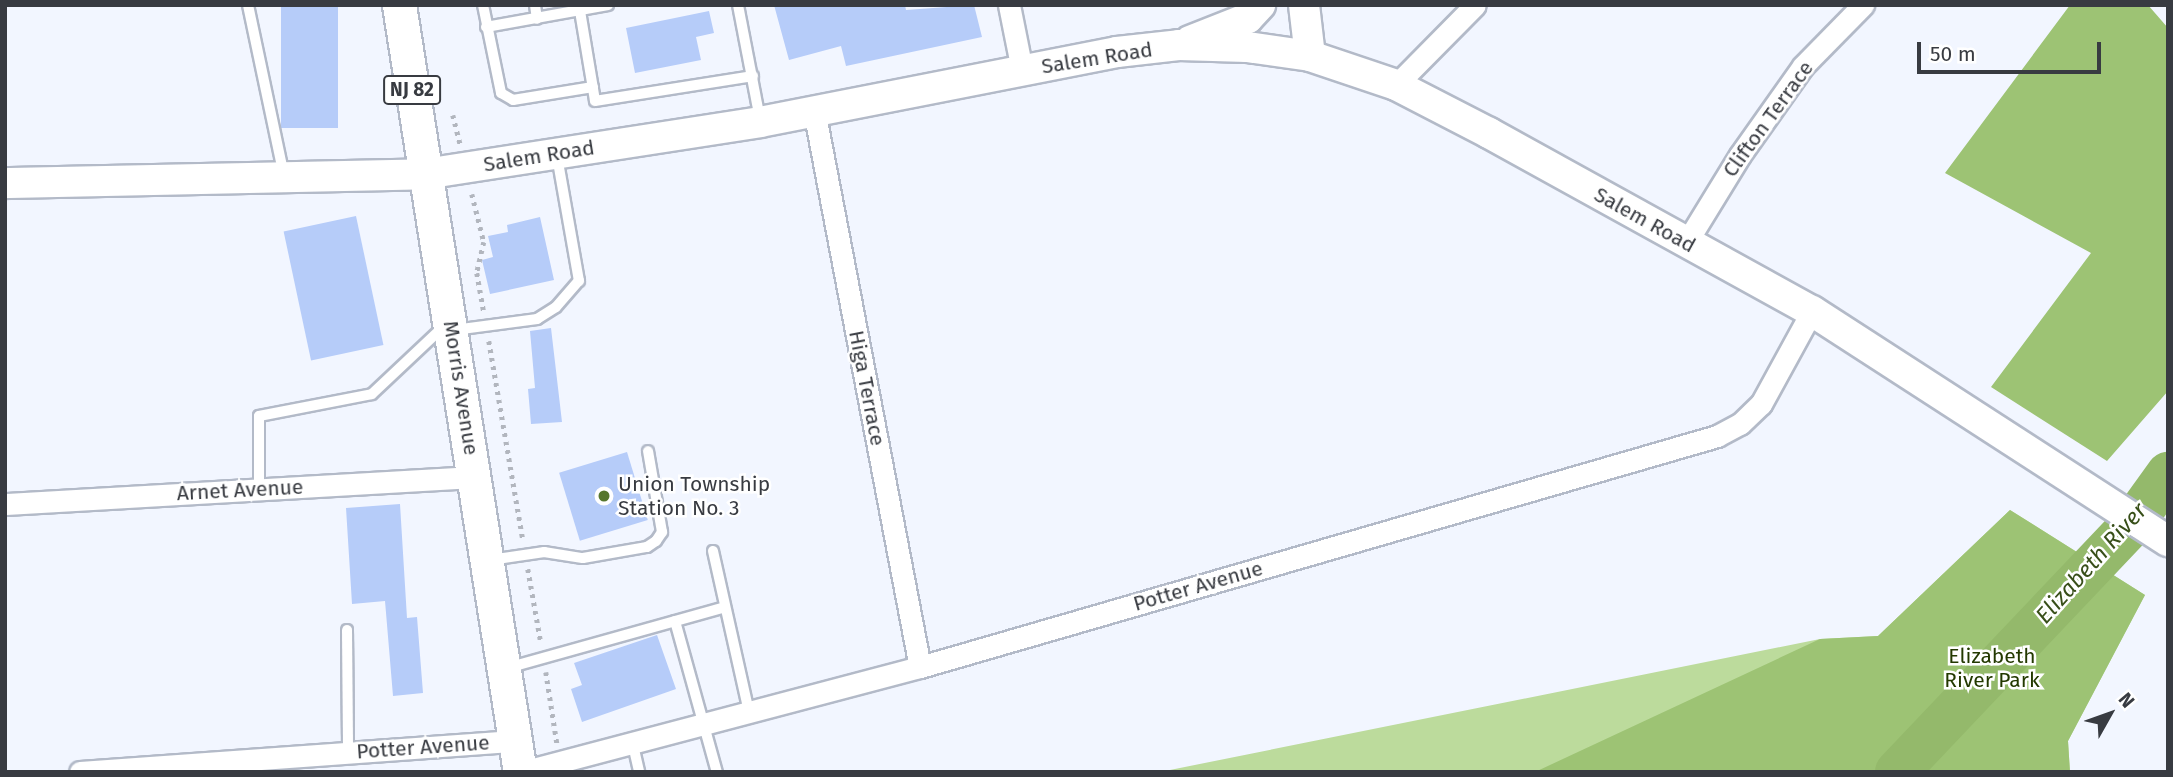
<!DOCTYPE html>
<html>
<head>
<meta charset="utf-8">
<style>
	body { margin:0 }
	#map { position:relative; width:2173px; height:777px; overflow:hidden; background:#f2f6ff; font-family:"Fira Sans",sans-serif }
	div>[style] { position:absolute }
	.green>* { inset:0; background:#bcdb9c }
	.forest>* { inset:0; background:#9dc374 }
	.river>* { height:44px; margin:-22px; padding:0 22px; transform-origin:22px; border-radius:22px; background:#94b96b }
	.building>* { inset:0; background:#b6ccf9; transform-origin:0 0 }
	.path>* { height:4.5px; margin-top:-2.25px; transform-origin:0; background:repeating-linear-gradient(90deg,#b2b6be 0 3.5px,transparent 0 8.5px) }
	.roads { filter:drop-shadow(2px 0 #b3bac8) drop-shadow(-2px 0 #b3bac8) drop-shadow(0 2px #b3bac8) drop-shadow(0 -2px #b3bac8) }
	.lane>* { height:10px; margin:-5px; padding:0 5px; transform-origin:5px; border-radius:5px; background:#fff }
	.street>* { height:21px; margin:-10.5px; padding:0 10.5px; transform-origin:10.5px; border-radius:10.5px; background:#fff }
	.secondary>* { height:30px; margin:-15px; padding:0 15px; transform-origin:15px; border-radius:15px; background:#fff }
	.primary>* { height:33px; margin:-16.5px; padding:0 16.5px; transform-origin:16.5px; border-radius:16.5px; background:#fff }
	.dots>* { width:19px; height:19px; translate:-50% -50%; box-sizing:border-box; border:4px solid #fff; border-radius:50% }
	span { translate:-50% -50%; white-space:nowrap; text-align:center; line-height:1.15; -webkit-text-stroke:5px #fff; paint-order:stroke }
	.shield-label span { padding:2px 5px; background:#fff; border:2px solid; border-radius:5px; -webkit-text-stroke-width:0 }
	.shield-label { font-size:19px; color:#383b41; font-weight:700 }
	.street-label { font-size:21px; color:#383b41 }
	.poi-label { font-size:21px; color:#383b41 }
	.left { translate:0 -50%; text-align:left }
	.park-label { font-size:21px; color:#233900 }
	.water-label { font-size:23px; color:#384f19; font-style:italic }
	.frame { position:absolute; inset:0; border:7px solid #383b41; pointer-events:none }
	.north { position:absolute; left:2075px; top:679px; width:70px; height:70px; -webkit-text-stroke:5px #fff; paint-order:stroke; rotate:50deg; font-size:19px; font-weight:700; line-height:28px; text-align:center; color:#383b41 }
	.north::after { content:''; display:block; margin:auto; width:24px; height:32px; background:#383b41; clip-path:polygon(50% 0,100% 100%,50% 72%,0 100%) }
	.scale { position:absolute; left:1917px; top:42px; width:184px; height:32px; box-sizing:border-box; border:4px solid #383b41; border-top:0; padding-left:9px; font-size:21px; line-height:24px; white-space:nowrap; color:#383b41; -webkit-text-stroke:5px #fff; paint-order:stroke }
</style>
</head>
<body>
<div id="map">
	<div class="green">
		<div style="clip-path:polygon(2010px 510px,2145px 595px,2068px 741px,2070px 772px,1160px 772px,1820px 639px,1878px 636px)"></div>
	</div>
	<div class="forest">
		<div style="clip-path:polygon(2070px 5px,2148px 5px,2168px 28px,2168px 391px,2107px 461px,1991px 387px,2091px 253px,1945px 173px)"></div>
		<div style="clip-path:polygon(2010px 510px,2145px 595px,2068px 741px,2070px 772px,1535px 772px,1820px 639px,1878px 636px)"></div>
	</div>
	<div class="river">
		<div style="left:1897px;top:772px;width:342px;rotate:-46.5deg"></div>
		<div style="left:2132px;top:524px;width:62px;rotate:-54.2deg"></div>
	</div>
	<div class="building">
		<div style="left:281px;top:5px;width:57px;height:123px"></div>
		<div style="clip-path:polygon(774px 5px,905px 5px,906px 10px,974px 5px,982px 37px,846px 66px,841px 46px,789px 60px)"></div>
		<div style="clip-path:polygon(709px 11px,714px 33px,696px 37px,701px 60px,635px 73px,626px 28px)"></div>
		<div style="left:356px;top:216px;width:132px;height:74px;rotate:78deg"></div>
		<div style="clip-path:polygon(540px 217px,554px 280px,490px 294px,482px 260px,493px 257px,488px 236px,508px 232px,507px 225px)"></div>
		<div style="clip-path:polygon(551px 328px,562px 422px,531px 424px,528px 389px,535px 388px,530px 331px)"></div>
		<div style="left:627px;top:452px;width:71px;height:71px;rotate:73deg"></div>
		<div style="clip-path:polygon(400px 504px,407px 618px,417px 617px,423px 693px,393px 696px,385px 601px,352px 604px,346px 508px)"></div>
		<div style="clip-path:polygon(657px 635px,676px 689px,582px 722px,571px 689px,582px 685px,574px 663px)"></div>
	</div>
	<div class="path">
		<div style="left:453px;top:115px;width:30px;rotate:76deg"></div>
		<div style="left:472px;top:194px;width:49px;rotate:76deg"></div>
		<div style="left:484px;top:242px;width:32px;rotate:103deg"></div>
		<div style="left:477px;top:273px;width:40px;rotate:80deg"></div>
		<div style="left:489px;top:341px;width:201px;rotate:80.3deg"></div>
		<div style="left:528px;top:569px;width:75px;rotate:80deg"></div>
		<div style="left:546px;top:672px;width:72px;rotate:81.2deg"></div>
	</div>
	<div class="roads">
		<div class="lane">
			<div style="left:248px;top:5px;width:175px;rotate:78.1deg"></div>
			<div style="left:483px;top:5px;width:90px;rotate:78.4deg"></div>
			<div style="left:501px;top:93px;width:14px;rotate:30deg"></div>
			<div style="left:513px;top:100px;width:81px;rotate:-9.2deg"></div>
			<div style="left:535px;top:5px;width:14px;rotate:82deg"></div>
			<div style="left:738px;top:5px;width:116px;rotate:79.1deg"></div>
			<div style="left:580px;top:11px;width:91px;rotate:80.5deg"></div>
			<div style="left:595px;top:101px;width:160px;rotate:-9deg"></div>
			<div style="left:486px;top:27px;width:124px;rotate:-10.2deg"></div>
			<div style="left:454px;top:330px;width:84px;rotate:-7.5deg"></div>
			<div style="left:537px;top:319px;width:22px;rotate:-32deg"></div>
			<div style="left:556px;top:307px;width:35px;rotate:-49deg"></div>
			<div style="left:579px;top:281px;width:127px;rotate:-100deg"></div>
			<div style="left:259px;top:489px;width:73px;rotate:-90deg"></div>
			<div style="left:259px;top:416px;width:115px;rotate:-11deg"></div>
			<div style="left:372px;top:394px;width:98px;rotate:-43.3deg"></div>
			<div style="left:713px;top:551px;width:165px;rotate:77.4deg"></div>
			<div style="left:490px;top:560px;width:55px;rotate:-8.4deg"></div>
			<div style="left:544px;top:552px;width:39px;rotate:9deg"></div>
			<div style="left:583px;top:558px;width:65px;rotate:-9.8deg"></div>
			<div style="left:647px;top:547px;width:11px;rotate:-34deg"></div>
			<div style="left:656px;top:541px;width:11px;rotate:-56deg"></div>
			<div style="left:662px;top:532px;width:82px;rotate:-99.8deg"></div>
			<div style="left:675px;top:621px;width:157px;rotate:74.5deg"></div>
			<div style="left:347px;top:630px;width:123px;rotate:89.5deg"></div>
			<div style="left:507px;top:668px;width:226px;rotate:-15.6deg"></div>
			<div style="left:633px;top:745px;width:28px;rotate:77deg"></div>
		</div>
		<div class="street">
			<div style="left:1009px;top:5px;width:66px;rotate:78.7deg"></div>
			<div style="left:1396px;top:85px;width:112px;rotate:-45.4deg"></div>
			<div style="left:814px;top:110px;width:567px;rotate:79.23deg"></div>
			<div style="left:1686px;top:243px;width:103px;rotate:-58.5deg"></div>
			<div style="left:1740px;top:155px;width:109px;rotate:-54.7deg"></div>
			<div style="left:1803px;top:66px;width:86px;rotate:-45.5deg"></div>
			<div style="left:5px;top:504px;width:472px;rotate:-3.3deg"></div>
			<div style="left:80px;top:772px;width:435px;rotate:-4.1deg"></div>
			<div style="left:522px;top:772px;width:412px;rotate:-14.8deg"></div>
			<div style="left:920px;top:667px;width:830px;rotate:-16.16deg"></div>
			<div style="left:1717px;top:436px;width:26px;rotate:-28deg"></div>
			<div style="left:1740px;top:424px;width:29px;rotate:-44deg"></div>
			<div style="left:1761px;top:404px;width:106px;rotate:-61.3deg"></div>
		</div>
		<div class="secondary">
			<div style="left:1304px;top:5px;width:51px;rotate:83.3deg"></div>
			<div style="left:1190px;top:41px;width:62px;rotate:-21.6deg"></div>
			<div style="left:1248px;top:18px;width:18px;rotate:-47deg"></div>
			<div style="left:5px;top:183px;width:420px;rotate:-1.2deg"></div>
			<div style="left:425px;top:174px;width:339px;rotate:-8.8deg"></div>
			<div style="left:760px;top:122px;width:364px;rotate:-11.1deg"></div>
			<div style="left:1117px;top:52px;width:62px;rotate:-6.4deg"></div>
			<div style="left:1179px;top:45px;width:68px;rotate:1.7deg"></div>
			<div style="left:1247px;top:47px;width:64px;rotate:8.1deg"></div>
			<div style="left:1310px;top:56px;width:91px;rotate:18.6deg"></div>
			<div style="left:1396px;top:85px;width:105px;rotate:27.3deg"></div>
			<div style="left:1489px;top:133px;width:369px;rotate:28.9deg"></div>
			<div style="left:1812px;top:311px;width:424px;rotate:32.9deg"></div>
		</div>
		<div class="primary">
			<div style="left:399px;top:5px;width:776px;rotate:81.04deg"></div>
		</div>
	</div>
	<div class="dots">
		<div style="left:604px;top:496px;background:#56762d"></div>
	</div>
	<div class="shield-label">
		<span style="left:412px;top:90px">NJ 82</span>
	</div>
	<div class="street-label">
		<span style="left:1097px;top:58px;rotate:-9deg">Salem Road</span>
		<span style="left:1768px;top:119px;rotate:-54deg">Clifton Terrace</span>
		<span style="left:539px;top:156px;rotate:-9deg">Salem Road</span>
		<span style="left:1645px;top:220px;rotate:29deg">Salem Road</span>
		<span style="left:461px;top:388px;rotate:81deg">Morris Avenue</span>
		<span style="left:867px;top:388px;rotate:79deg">Higa Terrace</span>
		<span style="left:240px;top:490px;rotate:-3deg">Arnet Avenue</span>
		<span style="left:1198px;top:586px;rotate:-16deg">Potter Avenue</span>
		<span style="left:423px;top:747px;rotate:-4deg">Potter Avenue</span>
	</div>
	<div class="poi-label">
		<span class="left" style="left:618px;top:496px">Union Township<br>Station No. 3</span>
	</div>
	<div class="park-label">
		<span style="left:1992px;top:668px">Elizabeth<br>River Park</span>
	</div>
	<div class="water-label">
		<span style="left:2091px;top:563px;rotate:-48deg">Elizabeth River</span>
	</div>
	<div class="frame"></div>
	<div class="north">N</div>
	<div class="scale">50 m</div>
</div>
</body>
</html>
